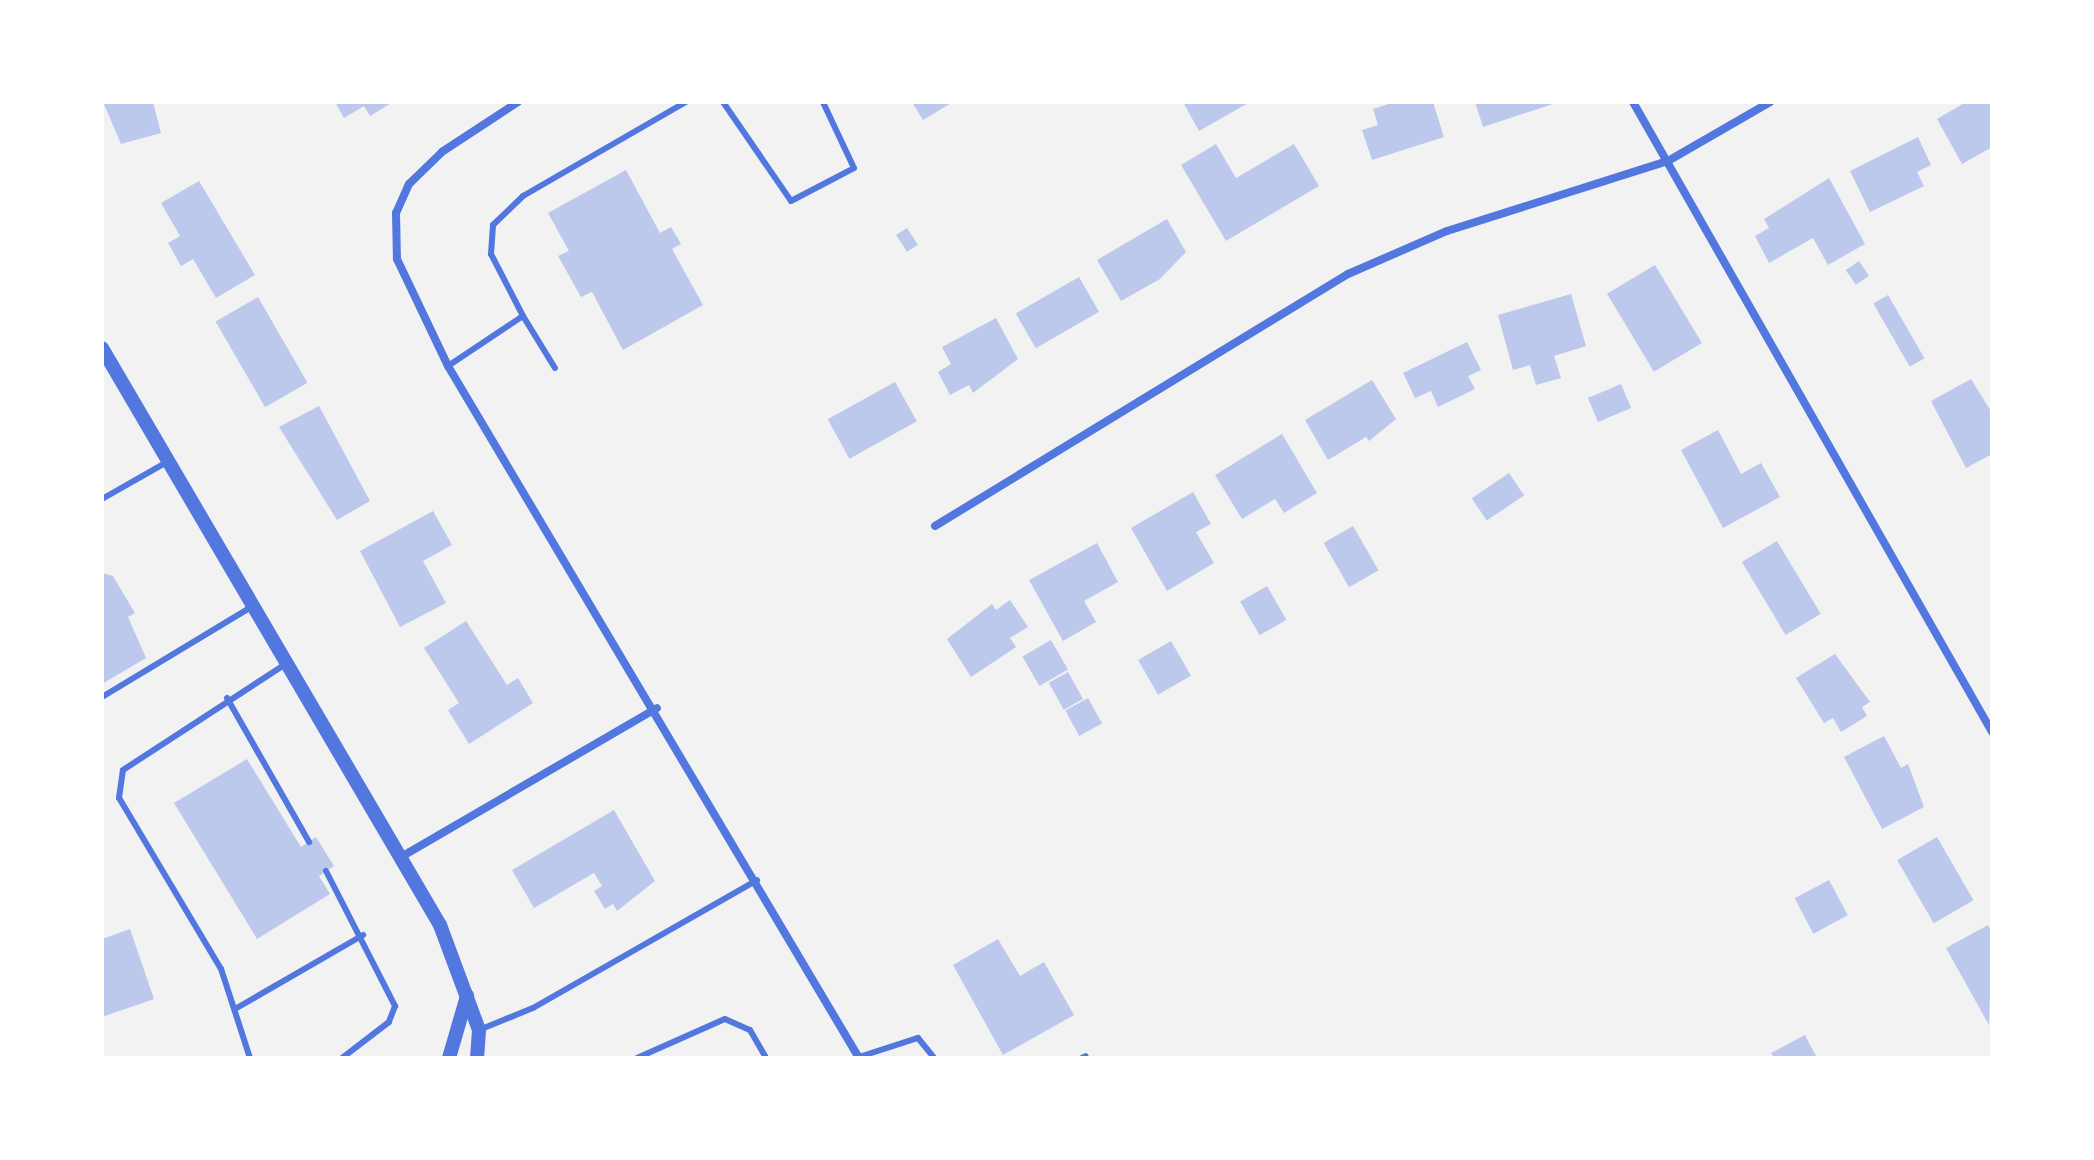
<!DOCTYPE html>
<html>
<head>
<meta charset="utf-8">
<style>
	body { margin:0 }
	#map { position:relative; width:2094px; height:1160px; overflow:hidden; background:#f2f2f2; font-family:"Roboto Serif",serif }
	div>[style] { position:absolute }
	.building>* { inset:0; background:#bdc9ec; transform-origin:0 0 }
	.service>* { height:6px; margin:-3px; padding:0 3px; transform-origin:3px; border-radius:3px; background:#5277de }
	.minor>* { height:8px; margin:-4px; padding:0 4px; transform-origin:4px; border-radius:4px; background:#5277de }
	.tertiary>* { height:14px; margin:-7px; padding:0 7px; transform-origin:7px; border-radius:7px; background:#5277de }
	span { translate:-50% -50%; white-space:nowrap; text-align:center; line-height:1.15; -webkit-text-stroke:8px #fff; paint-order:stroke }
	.frame { position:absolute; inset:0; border:104px solid #fff; pointer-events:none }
</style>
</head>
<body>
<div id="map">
	<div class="building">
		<div style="clip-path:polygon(103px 102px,153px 102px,161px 133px,121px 144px)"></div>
		<div style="clip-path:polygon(335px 102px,393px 102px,370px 116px,364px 106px,344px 118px)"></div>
		<div style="clip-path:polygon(912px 102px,953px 102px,923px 120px)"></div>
		<div style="clip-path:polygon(1183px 102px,1250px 102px,1199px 131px)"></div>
		<div style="clip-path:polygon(1395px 102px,1433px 102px,1444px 137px,1372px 160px,1362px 130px,1378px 125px,1373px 109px)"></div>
		<div style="clip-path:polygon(1475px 102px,1556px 102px,1556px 103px,1483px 127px)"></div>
		<div style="clip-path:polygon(1966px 102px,1992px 102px,1992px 147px,1962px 164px,1937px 119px)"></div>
		<div style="clip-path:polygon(1918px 137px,1931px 165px,1917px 172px,1924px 186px,1870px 212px,1850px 171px)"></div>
		<div style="clip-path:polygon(1216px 144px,1236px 178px,1294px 144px,1319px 186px,1226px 241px,1181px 165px)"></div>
		<div style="clip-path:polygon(626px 170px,660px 233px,671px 227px,681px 244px,672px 249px,703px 305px,623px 350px,592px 292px,581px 297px,558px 256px,569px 251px,548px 213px)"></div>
		<div style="clip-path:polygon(1829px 178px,1865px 244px,1828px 265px,1813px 238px,1769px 263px,1755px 236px,1769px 228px,1764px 219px)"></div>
		<div style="clip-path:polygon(199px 181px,255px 275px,216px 298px,193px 259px,181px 266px,168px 243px,180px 236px,161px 203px)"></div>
		<div style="clip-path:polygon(1167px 219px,1186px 252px,1160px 279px,1121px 301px,1097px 260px)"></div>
		<div style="left:907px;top:228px;width:20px;height:13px;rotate:57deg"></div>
		<div style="left:1859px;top:261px;width:18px;height:16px;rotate:56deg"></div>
		<div style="left:1655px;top:265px;width:91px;height:56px;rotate:59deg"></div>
		<div style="left:1079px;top:277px;width:40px;height:73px;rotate:60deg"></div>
		<div style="clip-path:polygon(1571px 294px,1586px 346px,1554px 356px,1561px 378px,1536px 385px,1530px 365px,1513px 370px,1498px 315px)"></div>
		<div style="left:1888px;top:295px;width:73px;height:17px;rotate:60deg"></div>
		<div style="left:258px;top:297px;width:99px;height:49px;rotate:60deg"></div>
		<div style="clip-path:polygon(996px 318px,1018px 359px,973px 393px,969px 385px,950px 395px,938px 372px,951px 364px,942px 347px)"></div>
		<div style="clip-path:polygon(1467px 342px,1481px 370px,1468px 376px,1475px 389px,1438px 407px,1431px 391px,1415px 398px,1403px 373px)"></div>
		<div style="clip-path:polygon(1971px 379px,1992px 413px,1992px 454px,1966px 468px,1931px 401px)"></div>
		<div style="clip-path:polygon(1372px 380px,1396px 419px,1369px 441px,1366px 437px,1328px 460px,1305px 420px)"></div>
		<div style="left:895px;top:382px;width:45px;height:77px;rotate:61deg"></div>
		<div style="left:1621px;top:384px;width:26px;height:36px;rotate:67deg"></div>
		<div style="clip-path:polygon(319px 406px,370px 501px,337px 520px,279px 427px)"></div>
		<div style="clip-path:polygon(1718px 430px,1741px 474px,1761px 463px,1780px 497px,1723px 528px,1681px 450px)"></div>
		<div style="clip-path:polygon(1282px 434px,1317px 493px,1284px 513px,1275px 499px,1242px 519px,1215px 475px)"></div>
		<div style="left:1509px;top:473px;width:27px;height:45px;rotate:56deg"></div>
		<div style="clip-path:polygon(1193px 492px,1211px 524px,1196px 532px,1214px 563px,1167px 591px,1131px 528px)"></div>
		<div style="clip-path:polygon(433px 511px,452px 545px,423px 561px,446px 603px,400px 627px,360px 551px)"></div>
		<div style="left:1353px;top:526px;width:51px;height:34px;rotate:60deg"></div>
		<div style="left:1777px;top:541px;width:85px;height:41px;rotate:59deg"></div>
		<div style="clip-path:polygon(1097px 543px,1118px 582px,1084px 601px,1096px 622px,1063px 641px,1029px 580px)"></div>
		<div style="clip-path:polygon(102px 573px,113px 576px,135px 613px,128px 617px,146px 658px,102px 684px)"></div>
		<div style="left:1267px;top:586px;width:39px;height:31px;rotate:60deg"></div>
		<div style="clip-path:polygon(1010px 600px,1028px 627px,1010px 638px,1016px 647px,971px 677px,947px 639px,992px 604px,996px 610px)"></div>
		<div style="clip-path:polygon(466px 621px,507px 685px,518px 678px,533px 703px,469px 744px,448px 710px,459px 703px,424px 648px)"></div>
		<div style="left:1051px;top:640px;width:34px;height:33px;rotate:60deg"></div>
		<div style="left:1171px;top:641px;width:40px;height:38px;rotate:60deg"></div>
		<div style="clip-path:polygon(1835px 654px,1870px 702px,1862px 707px,1867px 716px,1841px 732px,1833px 718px,1824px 723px,1796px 678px)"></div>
		<div style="left:1068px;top:672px;width:31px;height:22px;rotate:61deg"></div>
		<div style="left:1088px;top:698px;width:29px;height:26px;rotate:61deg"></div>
		<div style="clip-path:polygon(1884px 736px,1901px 768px,1908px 764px,1924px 807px,1882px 829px,1844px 757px)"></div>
		<div style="clip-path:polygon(247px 759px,301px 847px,316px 837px,334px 866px,319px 876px,330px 894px,257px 939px,174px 803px)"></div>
		<div style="clip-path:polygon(614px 810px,655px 881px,617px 911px,613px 904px,605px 909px,594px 891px,602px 886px,594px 873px,534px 908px,512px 870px)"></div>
		<div style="left:1937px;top:837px;width:73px;height:46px;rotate:60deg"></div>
		<div style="left:1829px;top:880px;width:40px;height:39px;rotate:62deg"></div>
		<div style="clip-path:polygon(1988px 925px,1992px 933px,1989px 1025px,1946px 948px)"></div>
		<div style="clip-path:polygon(130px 929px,154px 999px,102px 1017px,102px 939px)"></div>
		<div style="clip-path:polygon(998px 939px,1020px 976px,1044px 962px,1074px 1015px,1003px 1055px,953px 965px)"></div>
		<div style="clip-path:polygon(1805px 1035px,1817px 1058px,1774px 1058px,1771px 1053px)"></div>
	</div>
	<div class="service">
		<div style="left:723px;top:102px;width:120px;rotate:55.5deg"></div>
		<div style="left:791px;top:201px;width:71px;rotate:-27.6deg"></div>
		<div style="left:854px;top:168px;width:73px;rotate:-115.2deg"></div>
		<div style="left:523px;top:316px;width:70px;rotate:-117.3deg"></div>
		<div style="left:491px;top:254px;width:29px;rotate:-86deg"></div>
		<div style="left:493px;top:225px;width:42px;rotate:-44deg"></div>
		<div style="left:523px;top:196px;width:188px;rotate:-30deg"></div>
		<div style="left:448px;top:366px;width:90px;rotate:-33.7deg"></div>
		<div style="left:523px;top:316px;width:61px;rotate:58.4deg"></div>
		<div style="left:102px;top:499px;width:75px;rotate:-29.6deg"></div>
		<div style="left:102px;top:697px;width:176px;rotate:-31.1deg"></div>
		<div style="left:227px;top:698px;width:166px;rotate:60.3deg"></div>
		<div style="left:326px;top:871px;width:152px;rotate:62.9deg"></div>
		<div style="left:395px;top:1006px;width:17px;rotate:111deg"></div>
		<div style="left:389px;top:1022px;width:59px;rotate:142.5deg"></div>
		<div style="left:235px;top:1009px;width:148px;rotate:-30deg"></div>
		<div style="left:479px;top:1030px;width:58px;rotate:-22.2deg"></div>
		<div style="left:533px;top:1008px;width:258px;rotate:-29.7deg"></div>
		<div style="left:859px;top:1057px;width:62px;rotate:-17.9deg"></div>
		<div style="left:918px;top:1038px;width:26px;rotate:51deg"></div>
		<div style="left:250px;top:1058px;width:94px;rotate:-108deg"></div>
		<div style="left:221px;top:969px;width:199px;rotate:-120.8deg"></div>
		<div style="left:119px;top:798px;width:28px;rotate:-82deg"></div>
		<div style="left:123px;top:770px;width:196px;rotate:-33.1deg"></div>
		<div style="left:637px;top:1058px;width:96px;rotate:-23.9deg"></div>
		<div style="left:725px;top:1019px;width:27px;rotate:24deg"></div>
		<div style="left:750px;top:1030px;width:32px;rotate:60deg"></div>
		<div style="left:1082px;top:1058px;width:4px;rotate:-27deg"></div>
	</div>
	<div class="minor">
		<div style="left:518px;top:102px;width:91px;rotate:146.7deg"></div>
		<div style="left:442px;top:152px;width:46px;rotate:135.9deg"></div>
		<div style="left:409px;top:184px;width:32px;rotate:114deg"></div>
		<div style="left:396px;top:213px;width:46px;rotate:88.8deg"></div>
		<div style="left:397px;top:259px;width:119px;rotate:64.5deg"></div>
		<div style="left:448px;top:366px;width:805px;rotate:59.29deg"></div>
		<div style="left:1633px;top:102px;width:725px;rotate:60.32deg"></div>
		<div style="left:935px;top:526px;width:484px;rotate:-31.4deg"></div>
		<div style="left:1348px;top:274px;width:108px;rotate:-23.5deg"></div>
		<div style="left:1447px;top:231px;width:232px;rotate:-17.6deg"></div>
		<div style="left:1668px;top:161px;width:118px;rotate:-30deg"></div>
		<div style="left:401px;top:857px;width:296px;rotate:-30.2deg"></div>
	</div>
	<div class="tertiary">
		<div style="left:102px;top:348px;width:669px;rotate:59.64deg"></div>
		<div style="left:440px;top:925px;width:112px;rotate:69.6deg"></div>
		<div style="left:479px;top:1030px;width:28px;rotate:94deg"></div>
		<div style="left:449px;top:1058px;width:65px;rotate:-73.8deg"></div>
	</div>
	<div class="frame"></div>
</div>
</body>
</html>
